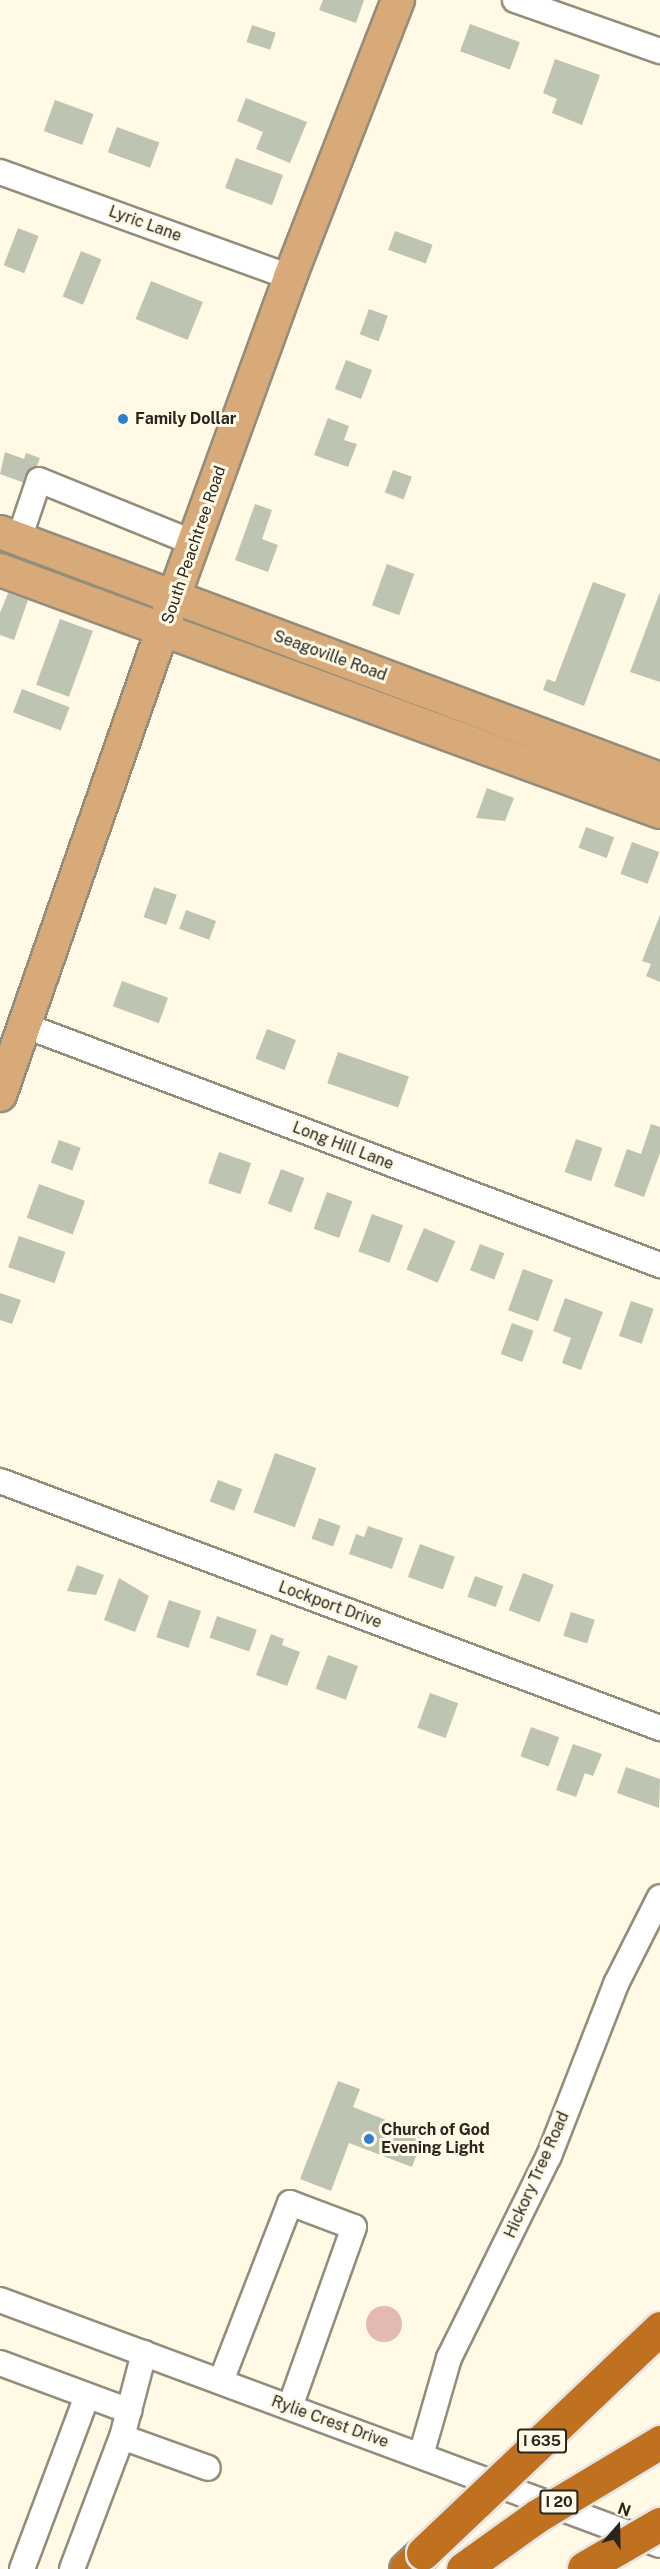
<!DOCTYPE html>
<html>
<head>
<meta charset="utf-8">
<style>
	body { margin:0 }
	#map { position:relative; width:660px; height:2569px; overflow:hidden; background:#fff9e5; font-family:"Public Sans",sans-serif }
	div>[style] { position:absolute }
	.green>* { inset:0; background:#e4b9b2 }
	.round { border-radius:50% }
	.building>* { inset:0; background:#bdc5b2; transform-origin:0 0 }
	.roads { filter:drop-shadow(2px 0 #938d7b) drop-shadow(-2px 0 #938d7b) drop-shadow(0 2px #938d7b) drop-shadow(0 -2px #938d7b) }
	.minor>* { height:24px; margin:-12px; padding:0 12px; transform-origin:12px; border-radius:12px; background:#fff }
	.major>* { height:32px; margin:-16px; padding:0 16px; transform-origin:16px; border-radius:16px; background:#d9aa79 }
	.highway>* { height:33px; margin:-16.5px; padding:0 16.5px; transform-origin:16.5px; border-radius:16.5px; background:#bf711f }
	.bridges { filter:drop-shadow(2px 0 #e5e5e4) drop-shadow(-2px 0 #e5e5e4) drop-shadow(0 2px #e5e5e4) drop-shadow(0 -2px #e5e5e4) }
	.highway-bridge>* { height:33px; margin:-16.5px; padding:0 16.5px; transform-origin:16.5px; border-radius:16.5px; background:#bf711f }
	.dots>* { width:16px; height:16px; translate:-50% -50%; box-sizing:border-box; border:3px solid #fff9e5; border-radius:50% }
	span { translate:-50% -50%; white-space:nowrap; text-align:center; line-height:1.15; -webkit-text-stroke:6px #fff9e5; paint-order:stroke }
	.shield-label span { padding:2px 4px; background:#fff9e5; border:2px solid; border-radius:4px; -webkit-text-stroke-width:0 }
	.shield-label { font-size:15px; color:#28261f; font-weight:700 }
	.street-label { font-size:16px; color:#28261f }
	.poi-label { font-size:16px; color:#28261f; font-weight:700 }
	.left { translate:0 -50%; text-align:left }
	.north { position:absolute; left:588px; top:2497px; width:60px; height:60px; -webkit-text-stroke:4px #fff9e5; paint-order:stroke; rotate:20deg; font-size:16px; font-weight:700; line-height:24px; text-align:center; color:#28261f }
	.north::after { content:''; display:block; margin:auto; width:21px; height:27px; background:#28261f; clip-path:polygon(50% 0,100% 100%,50% 72%,0 100%) }
</style>
</head>
<body>
<div id="map">
	<div class="green">
		<div class="round" style="left:366px;top:2306px;width:36px;height:36px"></div>
	</div>
	<div class="building">
		<div style="clip-path:polygon(323px 0,364px 0,356px 23px,319px 10px)"></div>
		<div style="left:470px;top:24px;width:53px;height:29px;rotate:20deg"></div>
		<div style="left:252px;top:25px;width:25px;height:18px;rotate:18deg"></div>
		<div style="clip-path:polygon(555px 59px,600px 75px,582px 125px,552px 113px,557px 99px,543px 93px)"></div>
		<div style="clip-path:polygon(246px 98px,307px 122px,290px 163px,256px 149px,263px 132px,237px 121px)"></div>
		<div style="left:55px;top:100px;width:41px;height:33px;rotate:20deg"></div>
		<div style="left:117px;top:127px;width:45px;height:27px;rotate:20deg"></div>
		<div style="left:236px;top:158px;width:50px;height:32px;rotate:20deg"></div>
		<div style="left:18px;top:228px;width:22px;height:40px;rotate:21deg"></div>
		<div style="left:395px;top:231px;width:40px;height:20px;rotate:20deg"></div>
		<div style="left:81px;top:251px;width:22px;height:49px;rotate:22deg"></div>
		<div style="left:151px;top:281px;width:56px;height:41px;rotate:22deg"></div>
		<div style="left:369px;top:309px;width:20px;height:27px;rotate:20deg"></div>
		<div style="left:346px;top:360px;width:28px;height:31px;rotate:21deg"></div>
		<div style="clip-path:polygon(328px 418px,349px 426px,344px 440px,357px 444px,348px 467px,314px 455px)"></div>
		<div style="clip-path:polygon(5px 452px,24px 459px,26px 453px,40px 458px,30px 485px,0 474px)"></div>
		<div style="left:393px;top:470px;width:20px;height:24px;rotate:20deg"></div>
		<div style="clip-path:polygon(255px 504px,272px 510px,262px 539px,278px 545px,268px 572px,235px 560px)"></div>
		<div style="left:387px;top:564px;width:29px;height:44px;rotate:20deg"></div>
		<div style="clip-path:polygon(593px 582px,626px 594px,584px 706px,543px 690px,547px 679px,555px 682px)"></div>
		<div style="clip-path:polygon(660px 592px,660px 682px,630px 672px)"></div>
		<div style="clip-path:polygon(8px 593px,28px 600px,14px 640px,0 635px,0 613px)"></div>
		<div style="left:60px;top:619px;width:35px;height:70px;rotate:20deg"></div>
		<div style="left:22px;top:689px;width:51px;height:25px;rotate:21deg"></div>
		<div style="clip-path:polygon(487px 788px,514px 798px,505px 821px,476px 818px)"></div>
		<div style="left:586px;top:827px;width:30px;height:22px;rotate:20deg"></div>
		<div style="left:632px;top:842px;width:29px;height:34px;rotate:20deg"></div>
		<div style="left:154px;top:887px;width:24px;height:32px;rotate:19deg"></div>
		<div style="left:186px;top:910px;width:32px;height:20px;rotate:20deg"></div>
		<div style="clip-path:polygon(660px 915px,660px 982px,646px 976px,651px 964px,642px 961px)"></div>
		<div style="left:122px;top:981px;width:49px;height:27px;rotate:20deg"></div>
		<div style="left:267px;top:1029px;width:31px;height:32px;rotate:21deg"></div>
		<div style="left:338px;top:1052px;width:75px;height:33px;rotate:19deg"></div>
		<div style="clip-path:polygon(651px 1124px,660px 1127px,660px 1153px,644px 1197px,614px 1186px,627px 1149px,641px 1154px)"></div>
		<div style="left:576px;top:1139px;width:28px;height:35px;rotate:19deg"></div>
		<div style="left:59px;top:1140px;width:23px;height:24px;rotate:20deg"></div>
		<div style="left:219px;top:1152px;width:34px;height:33px;rotate:19deg"></div>
		<div style="left:281px;top:1169px;width:25px;height:37px;rotate:21deg"></div>
		<div style="left:39px;top:1184px;width:49px;height:36px;rotate:20deg"></div>
		<div style="left:327px;top:1192px;width:27px;height:39px;rotate:20deg"></div>
		<div style="left:372px;top:1214px;width:33px;height:40px;rotate:20deg"></div>
		<div style="left:424px;top:1228px;width:34px;height:45px;rotate:23deg"></div>
		<div style="left:19px;top:1236px;width:49px;height:33px;rotate:19deg"></div>
		<div style="left:480px;top:1244px;width:26px;height:28px;rotate:21deg"></div>
		<div style="left:523px;top:1269px;width:32px;height:44px;rotate:20deg"></div>
		<div style="clip-path:polygon(0 1293px,21px 1300px,12px 1324px,0 1320px)"></div>
		<div style="clip-path:polygon(565px 1298px,603px 1312px,581px 1370px,562px 1363px,571px 1338px,553px 1331px)"></div>
		<div style="left:631px;top:1301px;width:24px;height:37px;rotate:19deg"></div>
		<div style="left:512px;top:1323px;width:23px;height:33px;rotate:20deg"></div>
		<div style="left:275px;top:1453px;width:44px;height:63px;rotate:20deg"></div>
		<div style="left:218px;top:1480px;width:26px;height:23px;rotate:21deg"></div>
		<div style="left:319px;top:1518px;width:23px;height:22px;rotate:20deg"></div>
		<div style="clip-path:polygon(368px 1526px,403px 1538px,392px 1569px,349px 1554px,356px 1534px,364px 1537px)"></div>
		<div style="left:420px;top:1544px;width:37px;height:35px;rotate:20deg"></div>
		<div style="clip-path:polygon(77px 1565px,104px 1575px,96px 1595px,67px 1591px)"></div>
		<div style="left:523px;top:1573px;width:33px;height:40px;rotate:21deg"></div>
		<div style="left:475px;top:1576px;width:30px;height:22px;rotate:20deg"></div>
		<div style="clip-path:polygon(119px 1578px,149px 1596px,135px 1632px,104px 1620px)"></div>
		<div style="left:169px;top:1600px;width:34px;height:39px;rotate:19deg"></div>
		<div style="left:571px;top:1612px;width:25px;height:25px;rotate:18deg"></div>
		<div style="left:217px;top:1616px;width:42px;height:23px;rotate:19deg"></div>
		<div style="clip-path:polygon(271px 1634px,284px 1639px,282px 1645px,300px 1652px,287px 1686px,256px 1675px)"></div>
		<div style="left:328px;top:1655px;width:32px;height:36px;rotate:20deg"></div>
		<div style="left:430px;top:1693px;width:30px;height:37px;rotate:20deg"></div>
		<div style="left:531px;top:1727px;width:30px;height:31px;rotate:20deg"></div>
		<div style="clip-path:polygon(573px 1744px,602px 1754px,593px 1776px,585px 1773px,576px 1797px,556px 1790px)"></div>
		<div style="clip-path:polygon(626px 1767px,660px 1779px,659px 1808px,617px 1793px)"></div>
		<div style="clip-path:polygon(338px 2081px,360px 2089px,353px 2107px,424px 2135px,412px 2167px,349px 2143px,331px 2191px,300px 2179px)"></div>
	</div>
	<div class="roads">
		<div class="minor">
			<div style="left:515px;top:0;width:154px;rotate:19.4deg"></div>
			<div style="left:0;top:172px;width:308px;rotate:19.9deg"></div>
			<div style="left:19px;top:539px;width:62px;rotate:-71.3deg"></div>
			<div style="left:39px;top:480px;width:167px;rotate:22.1deg"></div>
			<div style="left:26px;top:1026px;width:678px;rotate:20.66deg"></div>
			<div style="left:0;top:1481px;width:705px;rotate:20.52deg"></div>
			<div style="left:0;top:2300px;width:704px;rotate:20.37deg"></div>
			<div style="left:0;top:2363px;width:138px;rotate:20.4deg"></div>
			<div style="left:221px;top:2381px;width:191px;rotate:-68.8deg"></div>
			<div style="left:290px;top:2203px;width:68px;rotate:20.6deg"></div>
			<div style="left:354px;top:2227px;width:191px;rotate:109.6deg"></div>
			<div style="left:122px;top:2437px;width:91px;rotate:19.8deg"></div>
			<div style="left:421px;top:2455px;width:101px;rotate:-73.9deg"></div>
			<div style="left:449px;top:2358px;width:225px;rotate:-63.7deg"></div>
			<div style="left:549px;top:2156px;width:185px;rotate:-68.7deg"></div>
			<div style="left:616px;top:1984px;width:97px;rotate:-63.2deg"></div>
			<div style="left:22px;top:2569px;width:185px;rotate:-69.4deg"></div>
			<div style="left:72px;top:2569px;width:141px;rotate:-69.3deg"></div>
			<div style="left:122px;top:2437px;width:87px;rotate:-75.3deg"></div>
		</div>
		<div class="major">
			<div style="left:0;top:532px;width:705px;rotate:20.52deg"></div>
			<div style="left:0;top:570px;width:703px;rotate:20.14deg"></div>
			<div style="left:0;top:1095px;width:525px;rotate:-70.77deg"></div>
			<div style="left:173px;top:599px;width:343px;rotate:-70deg"></div>
			<div style="left:290px;top:277px;width:297px;rotate:-68.7deg"></div>
		</div>
		<div class="highway">
			<div style="left:406px;top:2569px;width:23px;rotate:-43deg"></div>
		</div>
	</div>
	<div class="bridges">
		<div class="highway-bridge">
			<div style="left:423px;top:2553px;width:327px;rotate:-43.5deg"></div>
			<div style="left:584px;top:2568px;width:88px;rotate:-30.1deg"></div>
			<div style="left:463px;top:2569px;width:91px;rotate:-35.6deg"></div>
			<div style="left:537px;top:2516px;width:144px;rotate:-31deg"></div>
		</div>
	</div>
	<div class="dots">
		<div style="left:123px;top:419px;background:#317dce"></div>
		<div style="left:369px;top:2139px;background:#317dce"></div>
	</div>
	<div class="shield-label">
		<span style="left:542px;top:2441px">I 635</span>
		<span style="left:559px;top:2502px">I 20</span>
	</div>
	<div class="street-label">
		<span style="left:145px;top:224px;rotate:20deg">Lyric Lane</span>
		<span style="left:194px;top:545px;rotate:-71deg">South Peachtree Road</span>
		<span style="left:330px;top:656px;rotate:20deg">Seagoville Road</span>
		<span style="left:343px;top:1146px;rotate:21deg">Long Hill Lane</span>
		<span style="left:330px;top:1605px;rotate:20deg">Lockport Drive</span>
		<span style="left:537px;top:2175px;rotate:-66deg">Hickory Tree Road</span>
		<span style="left:330px;top:2422px;rotate:20deg">Rylie Crest Drive</span>
	</div>
	<div class="poi-label">
		<span class="left" style="left:135px;top:419px">Family Dollar</span>
		<span class="left" style="left:381px;top:2139px">Church of God<br>Evening Light</span>
	</div>
	<div class="north">N</div>
</div>
</body>
</html>
